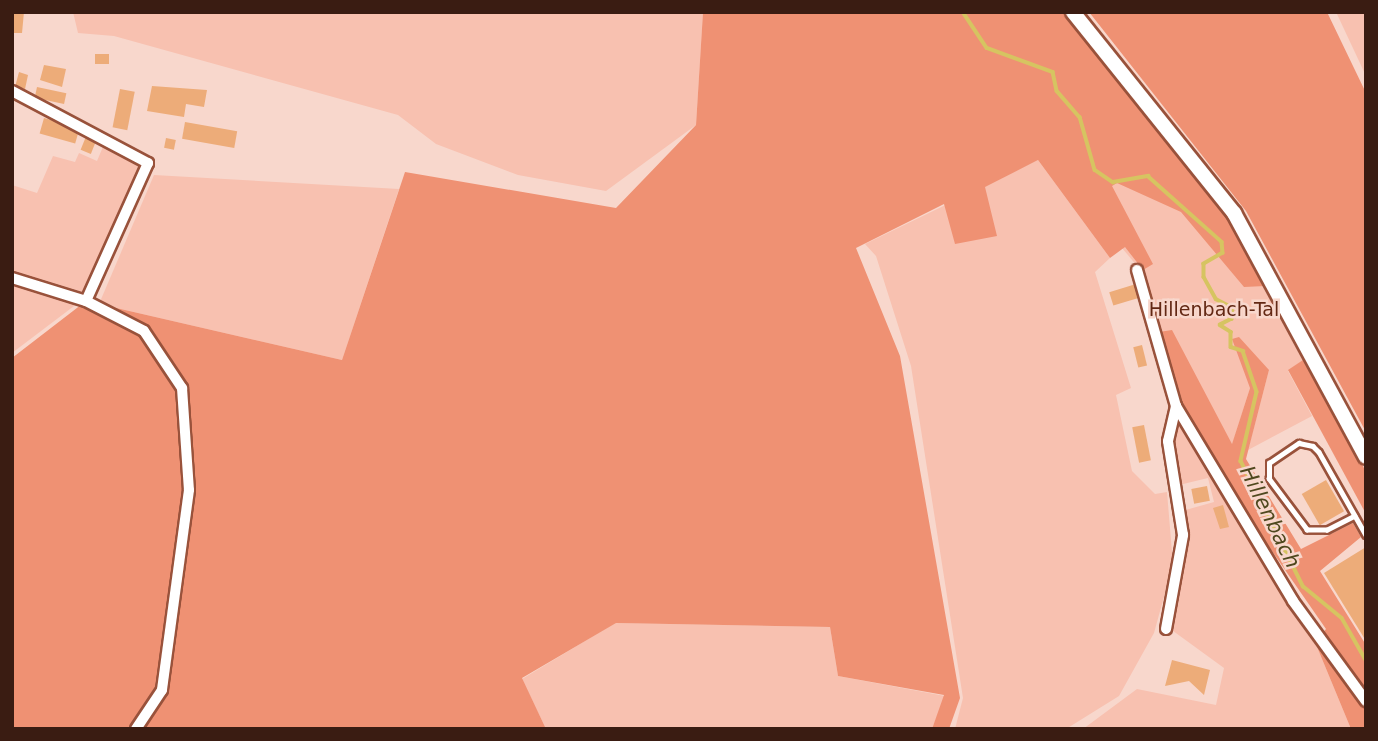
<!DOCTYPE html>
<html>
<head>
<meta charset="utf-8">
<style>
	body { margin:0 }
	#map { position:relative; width:1378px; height:741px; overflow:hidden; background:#f8d7cc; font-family:"DejaVu Sans",sans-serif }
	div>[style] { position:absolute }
	.green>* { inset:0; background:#f8c1b0 }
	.forest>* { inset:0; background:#ef9173 }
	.stream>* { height:3.5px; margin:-1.75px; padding:0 1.75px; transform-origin:1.75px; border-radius:1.75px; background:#d6c461 }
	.building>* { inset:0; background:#edac79; transform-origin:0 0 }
	.roads { filter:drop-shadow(2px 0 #99523b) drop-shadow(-2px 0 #99523b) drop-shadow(0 2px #99523b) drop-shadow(0 -2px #99523b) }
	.lane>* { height:4.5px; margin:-2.25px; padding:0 2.25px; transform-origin:2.25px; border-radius:2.25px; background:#fff }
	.street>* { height:10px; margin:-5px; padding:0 5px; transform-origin:5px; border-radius:5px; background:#fff }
	.secondary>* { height:14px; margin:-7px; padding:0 7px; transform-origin:7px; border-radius:7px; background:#fff }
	span { translate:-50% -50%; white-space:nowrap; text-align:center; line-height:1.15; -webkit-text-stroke:5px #f8d7cc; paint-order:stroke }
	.park-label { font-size:19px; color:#632814 }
	.water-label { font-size:21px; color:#4f481e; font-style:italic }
	.frame { position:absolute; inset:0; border:14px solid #3a1c12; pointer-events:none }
</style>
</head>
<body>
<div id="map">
	<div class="green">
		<div style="clip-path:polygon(73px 12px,703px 12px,696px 125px,606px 191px,518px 175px,436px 144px,398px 115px,114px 36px,78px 33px)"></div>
		<div style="clip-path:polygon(1066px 12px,1250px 251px,1306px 358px,1288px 371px,1312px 416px,1248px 450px,1269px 370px,1250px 388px,1232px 445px,1201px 394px,1177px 407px,1138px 267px,1122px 248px)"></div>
		<div style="clip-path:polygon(1336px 12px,1366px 12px,1366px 76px)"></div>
		<div style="clip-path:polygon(105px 142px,145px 165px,84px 295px,12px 273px,12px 185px,37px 193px,53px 156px,75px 162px,79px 153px,97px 161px)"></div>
		<div style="clip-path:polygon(1038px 160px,1110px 258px,1095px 272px,1131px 388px,1116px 395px,1132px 471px,1155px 494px,1167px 492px,1173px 564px,1154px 633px,1119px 696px,1066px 729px,955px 729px,963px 698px,911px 366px,876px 256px,865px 244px)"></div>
		<div style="clip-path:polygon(154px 175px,399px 189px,342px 360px,99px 304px)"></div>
		<div style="clip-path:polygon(12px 282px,78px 303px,12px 353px)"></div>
		<div style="clip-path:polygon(1179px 416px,1289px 601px,1320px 637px,1315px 642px,1351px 729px,1083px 729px,1137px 689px,1216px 705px,1224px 668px,1169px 628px,1187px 553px,1182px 511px,1214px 502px,1208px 478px,1179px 485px,1172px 426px)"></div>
		<div style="clip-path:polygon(615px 623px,830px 627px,838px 676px,945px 696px,932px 729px,546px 729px,522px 679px)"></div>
	</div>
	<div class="forest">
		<div style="clip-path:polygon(703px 12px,1067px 12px,1230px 214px,1265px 286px,1244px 287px,1181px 212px,1117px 183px,1112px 186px,1153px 264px,1143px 270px,1125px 247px,1110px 258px,1038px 160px,985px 187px,997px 236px,955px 244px,944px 204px,856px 248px,900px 356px,960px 698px,949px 729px,932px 729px,944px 695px,838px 676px,830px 627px,616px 623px,522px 678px,546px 729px,12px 729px,12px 358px,86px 301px,342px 360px,405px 172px,616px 208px,696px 125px)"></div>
		<div style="clip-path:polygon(1089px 12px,1327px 12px,1366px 93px,1366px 432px,1246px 211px)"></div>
		<div style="clip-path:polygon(1172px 330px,1232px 444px,1250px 388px,1232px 339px,1239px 337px,1269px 370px,1246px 459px,1301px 549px,1353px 523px,1361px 537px,1320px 571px,1366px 645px,1366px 729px,1351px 729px,1315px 642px,1326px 629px,1224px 482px,1179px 403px,1159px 332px)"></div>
		<div style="clip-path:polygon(1306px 358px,1366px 472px,1366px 514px,1288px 370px)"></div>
	</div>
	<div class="stream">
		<div style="left:963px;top:12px;width:43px;rotate:56.3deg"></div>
		<div style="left:987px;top:48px;width:70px;rotate:20deg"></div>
		<div style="left:1053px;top:72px;width:19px;rotate:78deg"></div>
		<div style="left:1057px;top:91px;width:35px;rotate:49deg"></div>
		<div style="left:1080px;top:117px;width:55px;rotate:74.2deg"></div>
		<div style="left:1095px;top:170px;width:22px;rotate:34deg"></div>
		<div style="left:1113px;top:182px;width:36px;rotate:-10deg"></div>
		<div style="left:1148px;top:176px;width:99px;rotate:41.7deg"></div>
		<div style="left:1222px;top:242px;width:11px;rotate:85deg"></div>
		<div style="left:1223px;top:253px;width:22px;rotate:150deg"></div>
		<div style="left:1204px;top:264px;width:13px;rotate:90deg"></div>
		<div style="left:1204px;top:277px;width:25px;rotate:61deg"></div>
		<div style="left:1216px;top:299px;width:19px;rotate:28deg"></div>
		<div style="left:1233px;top:308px;width:11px;rotate:95deg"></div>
		<div style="left:1232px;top:319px;width:13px;rotate:153deg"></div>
		<div style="left:1220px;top:325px;width:13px;rotate:32deg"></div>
		<div style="left:1231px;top:332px;width:15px;rotate:90deg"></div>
		<div style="left:1231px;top:347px;width:13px;rotate:18deg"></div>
		<div style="left:1243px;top:351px;width:43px;rotate:71.1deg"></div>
		<div style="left:1257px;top:392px;width:71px;rotate:103.1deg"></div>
		<div style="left:1241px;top:461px;width:140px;rotate:63.6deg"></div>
		<div style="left:1303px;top:586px;width:50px;rotate:39.4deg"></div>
		<div style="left:1342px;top:618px;width:48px;rotate:60.3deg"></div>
	</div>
	<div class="building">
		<div style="clip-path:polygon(12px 12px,24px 12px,22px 33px,12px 33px)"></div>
		<div style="left:95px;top:54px;width:14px;height:10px"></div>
		<div style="clip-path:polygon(44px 65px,66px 69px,62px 87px,40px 80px)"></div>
		<div style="clip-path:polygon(19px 72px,28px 75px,25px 89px,15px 87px)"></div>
		<div style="clip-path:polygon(152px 86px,207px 90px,204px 107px,186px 104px,184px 117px,147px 111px)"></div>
		<div style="left:37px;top:87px;width:30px;height:11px;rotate:12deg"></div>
		<div style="left:120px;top:89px;width:15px;height:39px;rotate:11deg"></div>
		<div style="left:44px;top:118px;width:37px;height:16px;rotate:16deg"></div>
		<div style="left:185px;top:122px;width:53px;height:17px;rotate:10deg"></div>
		<div style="left:87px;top:134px;width:11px;height:17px;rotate:22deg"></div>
		<div style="left:166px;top:138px;width:10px;height:10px;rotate:11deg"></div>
		<div style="left:1136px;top:284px;width:14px;height:28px;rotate:73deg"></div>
		<div style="left:1142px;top:345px;width:21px;height:9px;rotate:76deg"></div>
		<div style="left:1144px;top:425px;width:36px;height:12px;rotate:79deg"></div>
		<div style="left:1326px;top:480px;width:36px;height:28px;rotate:60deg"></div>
		<div style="left:1207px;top:486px;width:15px;height:16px;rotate:79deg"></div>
		<div style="clip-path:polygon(1223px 505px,1229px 527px,1220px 529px,1213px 508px)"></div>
		<div style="clip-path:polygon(1366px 547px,1366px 641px,1324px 573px)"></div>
		<div style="clip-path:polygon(1172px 660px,1210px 670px,1204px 695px,1189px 681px,1165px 686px)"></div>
	</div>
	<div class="roads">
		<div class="lane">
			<div style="left:1355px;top:516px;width:31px;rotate:153deg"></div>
			<div style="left:1327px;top:530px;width:20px;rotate:180deg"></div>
			<div style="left:1307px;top:530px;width:64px;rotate:-126.7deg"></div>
			<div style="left:1269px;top:479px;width:16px;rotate:-90deg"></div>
			<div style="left:1269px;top:463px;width:36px;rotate:-34deg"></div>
			<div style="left:1299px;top:443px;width:14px;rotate:12deg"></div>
			<div style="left:1313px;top:446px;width:8px;rotate:45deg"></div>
			<div style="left:1319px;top:452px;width:95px;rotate:60.5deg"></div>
		</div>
		<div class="street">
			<div style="left:12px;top:91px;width:154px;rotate:27.9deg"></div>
			<div style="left:148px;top:163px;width:151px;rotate:114.2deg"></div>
			<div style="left:1137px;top:270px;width:141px;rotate:74deg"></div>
			<div style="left:1176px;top:406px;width:227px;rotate:59deg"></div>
			<div style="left:1293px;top:601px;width:124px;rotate:53.9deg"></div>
			<div style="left:12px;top:278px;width:77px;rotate:17.3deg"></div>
			<div style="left:86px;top:301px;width:65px;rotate:27.3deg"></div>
			<div style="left:144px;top:331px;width:69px;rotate:56.3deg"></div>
			<div style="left:182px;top:388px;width:102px;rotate:86.1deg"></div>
			<div style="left:189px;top:490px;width:202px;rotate:97.7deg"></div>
			<div style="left:162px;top:690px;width:47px;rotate:123.7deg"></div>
			<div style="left:1166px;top:629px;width:96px;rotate:-79.7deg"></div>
			<div style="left:1183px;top:535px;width:95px;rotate:-99.1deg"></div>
			<div style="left:1168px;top:441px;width:36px;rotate:-77deg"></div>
		</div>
		<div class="secondary">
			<div style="left:1073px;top:12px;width:258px;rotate:51.3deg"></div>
			<div style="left:1234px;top:213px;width:277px;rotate:61.6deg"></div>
		</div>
	</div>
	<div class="park-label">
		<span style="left:1214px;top:310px">Hillenbach-Tal</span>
	</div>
	<div class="water-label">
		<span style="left:1270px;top:517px;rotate:64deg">Hillenbach</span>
	</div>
	<div class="frame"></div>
</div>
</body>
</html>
